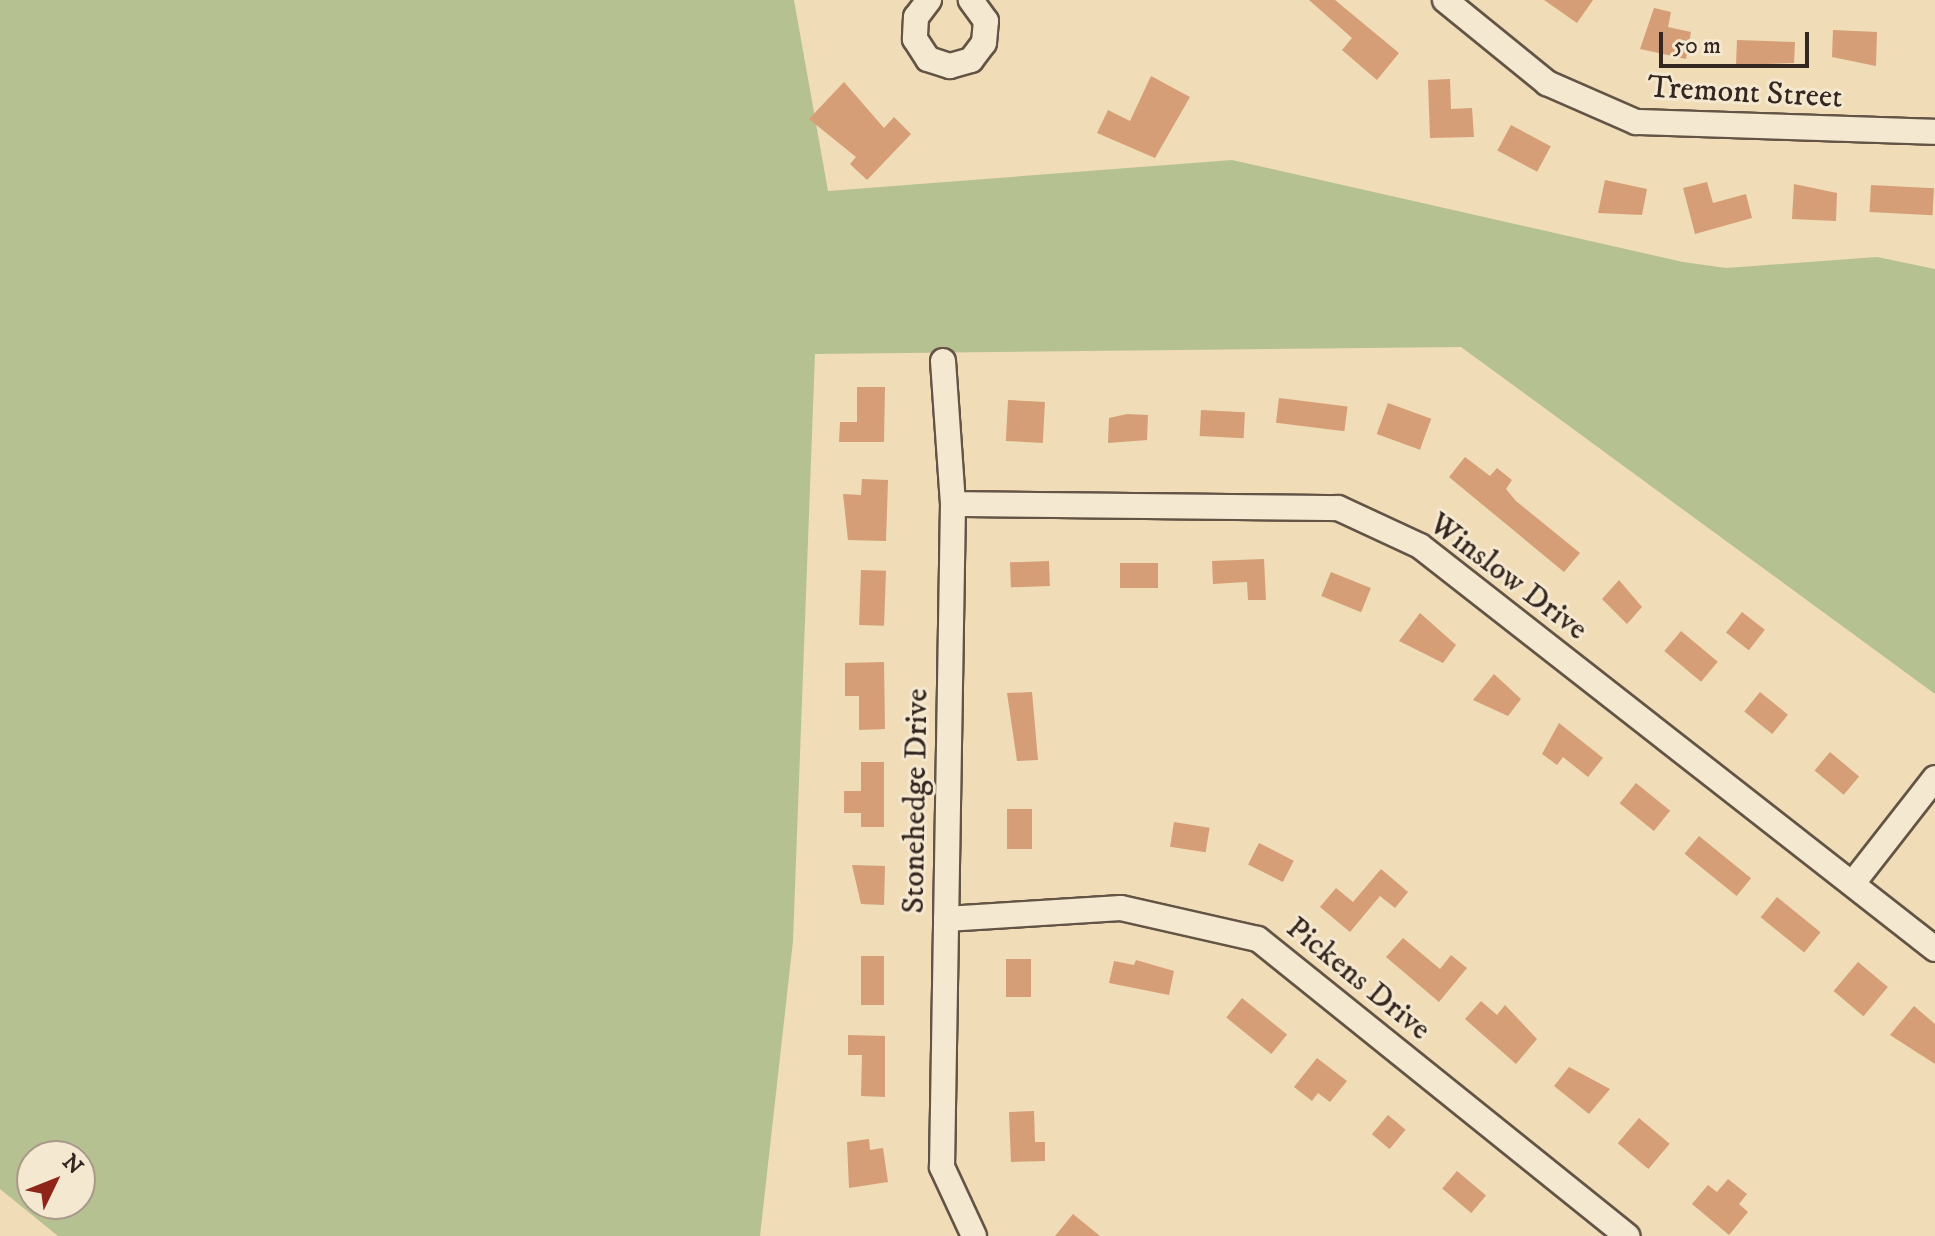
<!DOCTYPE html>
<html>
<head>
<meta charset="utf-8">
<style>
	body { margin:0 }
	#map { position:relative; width:1935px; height:1236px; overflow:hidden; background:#f0dcb6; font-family:"IM FELL DW Pica",serif }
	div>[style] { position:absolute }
	.green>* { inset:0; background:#b6c191 }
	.building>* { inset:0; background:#d59e77; transform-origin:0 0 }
	.roads { filter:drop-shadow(2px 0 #635446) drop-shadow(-2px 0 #635446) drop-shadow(0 2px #635446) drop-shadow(0 -2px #635446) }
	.street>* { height:24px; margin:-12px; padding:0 12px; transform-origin:12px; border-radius:12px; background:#f5e8d0 }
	span { translate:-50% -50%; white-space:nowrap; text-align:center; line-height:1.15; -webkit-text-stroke:6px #f5e8d0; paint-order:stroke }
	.street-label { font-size:32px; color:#342620 }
	.north { position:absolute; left:16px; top:1140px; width:80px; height:80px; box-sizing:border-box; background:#f5e8d0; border:2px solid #a89a8a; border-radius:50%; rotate:47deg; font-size:22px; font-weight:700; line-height:32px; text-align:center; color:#342620 }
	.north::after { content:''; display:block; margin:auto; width:28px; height:36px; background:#8f2418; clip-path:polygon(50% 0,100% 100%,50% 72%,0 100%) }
	.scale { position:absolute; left:1659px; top:32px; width:150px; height:36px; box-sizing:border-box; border:4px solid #342620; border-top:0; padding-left:10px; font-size:24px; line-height:28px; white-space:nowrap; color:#342620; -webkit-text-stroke:6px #f5e8d0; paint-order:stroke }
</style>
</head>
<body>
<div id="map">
	<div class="green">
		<div style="clip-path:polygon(evenodd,0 0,794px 0,828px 191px,1232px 160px,1683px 262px,1726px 268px,1877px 257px,1935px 269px,1935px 694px,1461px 347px,815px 354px,793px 941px,760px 1236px,58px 1236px,0 1189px,0 0,32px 1156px,80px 1156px,80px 1204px,32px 1204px,32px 1156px)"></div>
	</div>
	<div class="building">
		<div style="clip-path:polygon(1309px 0,1335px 0,1399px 53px,1377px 80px,1342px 50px,1352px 38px)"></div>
		<div style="clip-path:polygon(1544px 0,1593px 0,1577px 23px)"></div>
		<div style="clip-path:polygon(1654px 8px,1671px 12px,1668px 27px,1691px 32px,1686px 59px,1640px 49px)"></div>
		<div style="clip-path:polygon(1833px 30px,1877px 32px,1876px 66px,1832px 57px)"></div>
		<div style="clip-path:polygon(1737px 40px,1795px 42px,1794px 63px,1736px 65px)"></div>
		<div style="clip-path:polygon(1151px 76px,1190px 97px,1155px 158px,1097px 133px,1108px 110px,1130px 121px)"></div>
		<div style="clip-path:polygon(1450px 79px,1451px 109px,1472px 108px,1474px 137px,1430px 138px,1428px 80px)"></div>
		<div style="clip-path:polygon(844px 82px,884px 128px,894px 117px,911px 134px,867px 180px,850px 164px,856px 157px,809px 119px)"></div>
		<div style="left:1511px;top:125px;width:45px;height:29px;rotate:28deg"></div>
		<div style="clip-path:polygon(1605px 180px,1647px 189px,1642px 215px,1598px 213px)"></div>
		<div style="clip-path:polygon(1707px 182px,1713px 203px,1746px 194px,1752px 218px,1695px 234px,1683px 188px)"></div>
		<div style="clip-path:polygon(1794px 184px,1837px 193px,1836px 221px,1792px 219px)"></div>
		<div style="left:1871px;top:185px;width:63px;height:27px;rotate:3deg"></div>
		<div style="clip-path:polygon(857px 387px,885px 387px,884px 442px,839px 442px,840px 422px,857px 422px)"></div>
		<div style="left:1279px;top:398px;width:69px;height:25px;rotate:7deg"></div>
		<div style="left:1008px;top:400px;width:37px;height:41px;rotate:3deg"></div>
		<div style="left:1388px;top:403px;width:46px;height:33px;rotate:20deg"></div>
		<div style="left:1201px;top:410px;width:44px;height:26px;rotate:3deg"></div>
		<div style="clip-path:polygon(1127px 414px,1148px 415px,1147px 440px,1108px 443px,1109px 418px)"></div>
		<div style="clip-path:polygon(1465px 457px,1490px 476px,1497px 468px,1512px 480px,1506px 489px,1516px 501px,1580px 553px,1564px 572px,1449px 477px)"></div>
		<div style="clip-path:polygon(862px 479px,888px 480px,886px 541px,848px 540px,843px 494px,861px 495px)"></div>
		<div style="clip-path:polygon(1264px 559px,1266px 600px,1248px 600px,1247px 582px,1213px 584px,1212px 561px)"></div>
		<div style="left:1049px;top:561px;width:25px;height:39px;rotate:88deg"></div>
		<div style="left:1120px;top:563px;width:38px;height:25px"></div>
		<div style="left:861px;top:570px;width:25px;height:55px;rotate:2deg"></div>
		<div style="left:1331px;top:572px;width:43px;height:26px;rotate:22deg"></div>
		<div style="clip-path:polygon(1619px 580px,1642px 607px,1627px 624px,1602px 599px)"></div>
		<div style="left:1742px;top:612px;width:29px;height:26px;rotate:38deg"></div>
		<div style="clip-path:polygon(1420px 613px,1456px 645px,1443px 663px,1399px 641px)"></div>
		<div style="left:1681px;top:631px;width:48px;height:26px;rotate:40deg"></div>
		<div style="clip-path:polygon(884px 662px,885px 729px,859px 730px,859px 696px,845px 696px,845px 663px)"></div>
		<div style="clip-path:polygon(1494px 674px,1521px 699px,1508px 716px,1473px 700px)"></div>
		<div style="clip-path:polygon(1032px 692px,1038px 760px,1017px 761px,1007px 693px)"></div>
		<div style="left:1760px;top:692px;width:36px;height:25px;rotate:39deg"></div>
		<div style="clip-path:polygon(1559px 723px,1603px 758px,1588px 777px,1563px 757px,1557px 765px,1542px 754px)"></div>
		<div style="left:1830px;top:752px;width:38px;height:24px;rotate:40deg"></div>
		<div style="clip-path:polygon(861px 762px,884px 762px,884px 827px,861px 827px,861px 813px,844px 813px,844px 791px,861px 791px)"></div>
		<div style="left:1636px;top:783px;width:44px;height:26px;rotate:39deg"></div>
		<div style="left:1007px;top:809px;width:25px;height:40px"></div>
		<div style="left:1174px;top:822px;width:36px;height:25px;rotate:9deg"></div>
		<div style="left:1699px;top:836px;width:67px;height:23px;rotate:39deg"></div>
		<div style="left:1259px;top:843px;width:39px;height:24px;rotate:27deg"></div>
		<div style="clip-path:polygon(852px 865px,885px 866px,884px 905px,861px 904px)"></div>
		<div style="clip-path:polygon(1381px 869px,1408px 892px,1395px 908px,1380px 896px,1350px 932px,1320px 907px,1336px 888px,1353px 902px)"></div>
		<div style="left:1777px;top:897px;width:56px;height:26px;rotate:39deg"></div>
		<div style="clip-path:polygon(1403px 938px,1440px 969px,1451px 955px,1467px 968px,1439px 1002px,1386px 957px)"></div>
		<div style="left:861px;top:956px;width:23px;height:49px"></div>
		<div style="left:1006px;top:959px;width:25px;height:38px"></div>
		<div style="clip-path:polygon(1136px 960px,1174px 971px,1169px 995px,1109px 983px,1114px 961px,1134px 965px)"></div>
		<div style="left:1858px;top:962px;width:39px;height:38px;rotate:40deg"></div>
		<div style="left:1242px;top:998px;width:58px;height:25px;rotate:39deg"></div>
		<div style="clip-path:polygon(1481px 1001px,1497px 1015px,1505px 1005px,1537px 1039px,1516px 1064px,1465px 1019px)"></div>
		<div style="clip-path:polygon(1914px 1006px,1935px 1024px,1935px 1064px,1890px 1035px)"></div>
		<div style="clip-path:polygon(848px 1035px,885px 1036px,885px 1097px,861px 1096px,862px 1055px,848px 1055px)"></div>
		<div style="clip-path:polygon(1317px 1058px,1347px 1081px,1330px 1102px,1318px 1093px,1312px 1101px,1294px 1087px)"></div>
		<div style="clip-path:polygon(1569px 1067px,1610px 1089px,1589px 1114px,1554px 1086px)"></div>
		<div style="clip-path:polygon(1034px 1111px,1035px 1142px,1045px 1142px,1045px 1161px,1011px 1162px,1009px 1112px)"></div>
		<div style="left:1388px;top:1115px;width:23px;height:25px;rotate:40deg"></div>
		<div style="left:1639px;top:1118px;width:40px;height:33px;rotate:40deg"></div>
		<div style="clip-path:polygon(869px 1139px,870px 1150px,883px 1148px,888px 1182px,849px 1188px,847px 1142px)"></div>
		<div style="left:1457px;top:1171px;width:38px;height:23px;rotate:40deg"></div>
		<div style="clip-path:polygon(1728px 1179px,1747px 1194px,1739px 1204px,1748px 1212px,1729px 1235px,1692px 1204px,1708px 1185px,1717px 1192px)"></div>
		<div style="clip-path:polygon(1073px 1214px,1100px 1236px,1055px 1236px)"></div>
	</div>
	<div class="roads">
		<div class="street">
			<div style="left:929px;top:0;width:21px;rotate:127deg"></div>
			<div style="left:916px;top:17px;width:22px;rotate:93deg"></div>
			<div style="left:915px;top:39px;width:24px;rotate:57deg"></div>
			<div style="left:928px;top:59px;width:23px;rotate:18deg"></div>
			<div style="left:950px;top:66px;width:22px;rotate:-16deg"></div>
			<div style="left:971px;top:60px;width:21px;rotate:-53deg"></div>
			<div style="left:984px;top:43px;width:22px;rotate:-85deg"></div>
			<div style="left:986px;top:21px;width:26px;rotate:-126deg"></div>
			<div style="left:1445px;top:0;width:132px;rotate:39.1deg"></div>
			<div style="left:1547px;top:83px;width:97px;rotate:23.7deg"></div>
			<div style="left:1636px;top:122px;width:299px;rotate:1.9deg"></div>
			<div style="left:943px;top:361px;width:143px;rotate:86deg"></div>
			<div style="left:953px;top:504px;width:663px;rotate:90.95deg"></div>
			<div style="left:942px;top:1167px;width:76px;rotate:65.1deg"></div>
			<div style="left:953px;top:504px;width:385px;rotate:0.6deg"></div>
			<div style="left:1338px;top:508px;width:90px;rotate:24.9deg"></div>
			<div style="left:1420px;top:546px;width:654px;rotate:38.04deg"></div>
			<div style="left:1853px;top:883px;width:133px;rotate:-52deg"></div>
			<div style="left:946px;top:919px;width:175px;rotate:-3.6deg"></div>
			<div style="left:1121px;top:908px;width:140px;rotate:12.8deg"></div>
			<div style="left:1258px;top:939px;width:474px;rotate:38.8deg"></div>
		</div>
	</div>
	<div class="street-label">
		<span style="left:1745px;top:93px;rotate:3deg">Tremont Street</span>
		<span style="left:1508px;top:577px;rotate:37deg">Winslow Drive</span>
		<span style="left:916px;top:801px;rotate:-89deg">Stonehedge Drive</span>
		<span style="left:1358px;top:979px;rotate:39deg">Pickens Drive</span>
	</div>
	<div class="north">N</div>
	<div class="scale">50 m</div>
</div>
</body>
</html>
